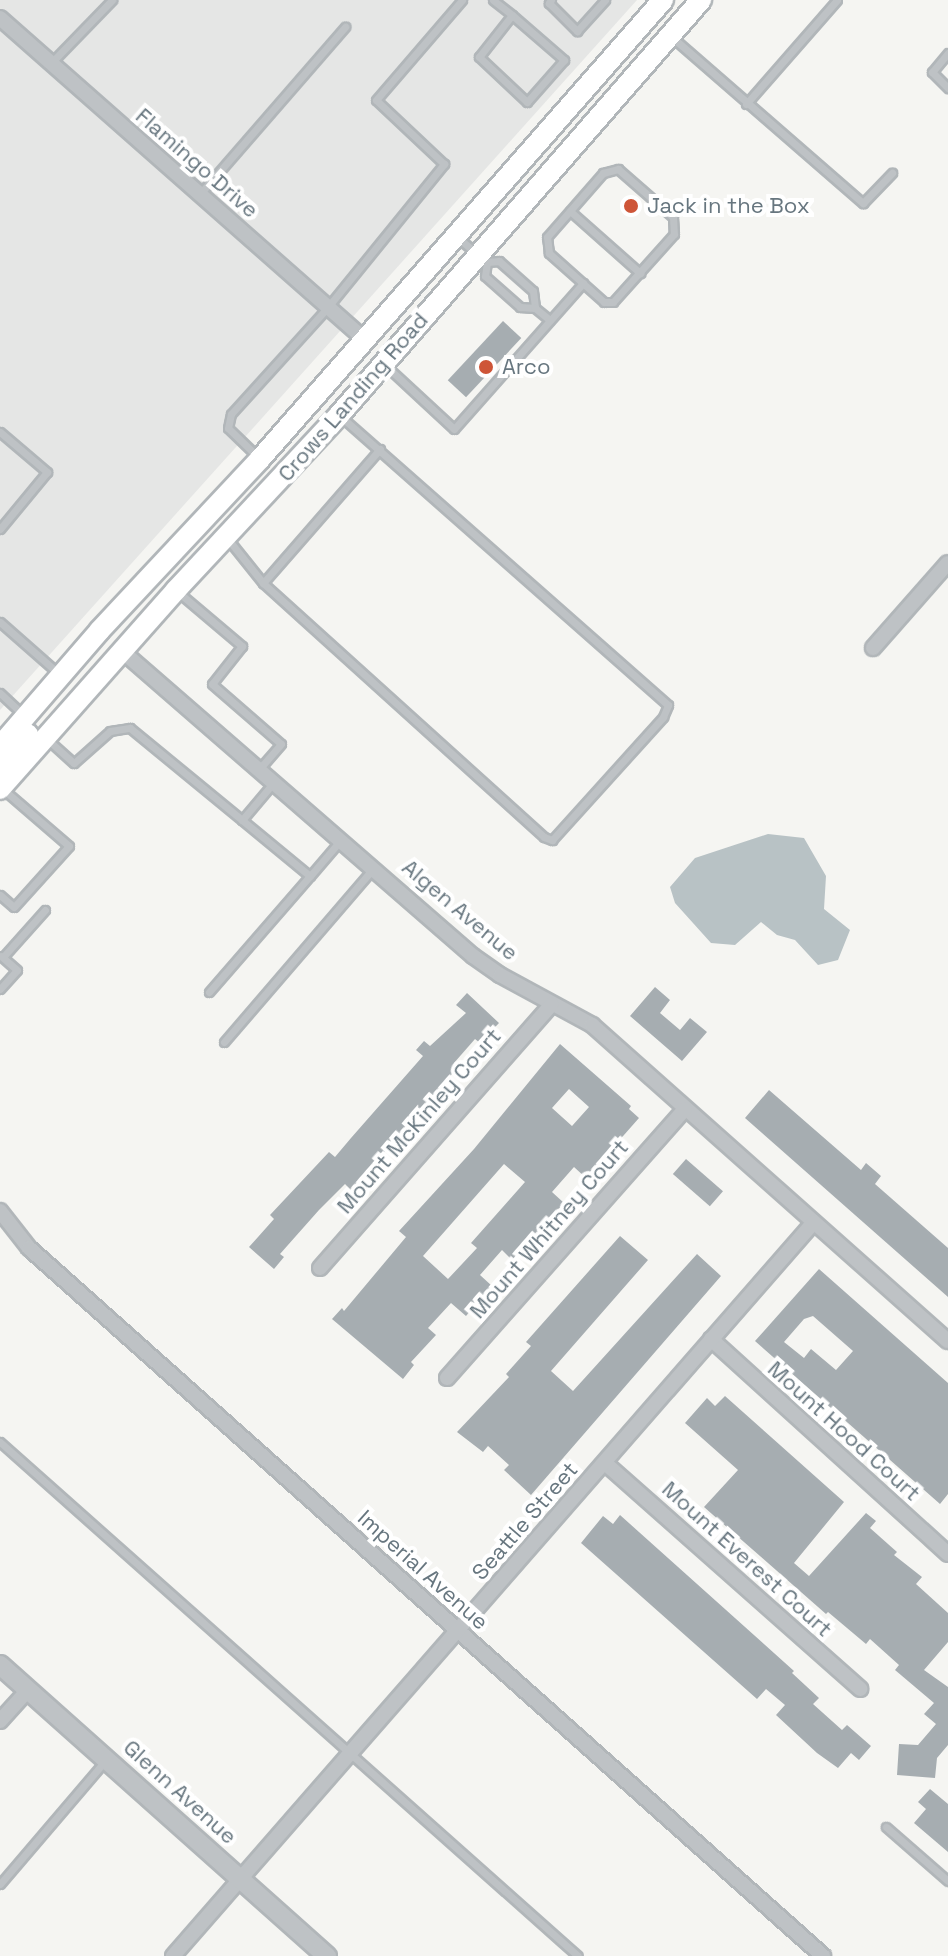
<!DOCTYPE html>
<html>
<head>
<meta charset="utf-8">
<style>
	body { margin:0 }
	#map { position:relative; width:948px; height:1956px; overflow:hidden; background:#f5f5f2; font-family:"Space Grotesk",sans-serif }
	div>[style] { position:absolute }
	.built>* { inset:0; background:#e5e6e5 }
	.water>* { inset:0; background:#b8c2c5 }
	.building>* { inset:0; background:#a6adb1; transform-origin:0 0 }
	.roads { filter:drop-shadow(2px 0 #b1b6b9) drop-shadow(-2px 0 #b1b6b9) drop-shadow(0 2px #b1b6b9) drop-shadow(0 -2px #b1b6b9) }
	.service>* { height:7px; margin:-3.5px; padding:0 3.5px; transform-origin:3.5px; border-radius:3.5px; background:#bec2c5 }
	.minor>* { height:14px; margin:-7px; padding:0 7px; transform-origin:7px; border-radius:7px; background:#bec2c5 }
	.tertiary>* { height:18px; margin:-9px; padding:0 9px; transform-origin:9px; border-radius:9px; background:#bec2c5 }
	.secondary>* { height:20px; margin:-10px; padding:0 10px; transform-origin:10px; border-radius:10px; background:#fff }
	.dots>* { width:22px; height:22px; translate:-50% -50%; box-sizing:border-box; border:4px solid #fff; border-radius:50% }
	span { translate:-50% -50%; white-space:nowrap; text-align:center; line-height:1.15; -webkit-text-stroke:8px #fff; paint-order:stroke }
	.street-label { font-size:22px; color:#67767f }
	.poi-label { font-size:22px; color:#67767f }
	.left { translate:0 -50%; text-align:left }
</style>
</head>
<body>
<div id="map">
	<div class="built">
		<div style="clip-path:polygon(0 0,637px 0,0 710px)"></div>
	</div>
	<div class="water">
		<div style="clip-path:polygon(768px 834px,804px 838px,826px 876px,824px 909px,850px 930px,838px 960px,818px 965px,795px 940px,777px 935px,761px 922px,735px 945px,711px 943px,675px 903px,670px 887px,695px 858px)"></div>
	</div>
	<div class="building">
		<div style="left:503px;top:321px;width:25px;height:81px;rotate:43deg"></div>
		<div style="clip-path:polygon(655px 987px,670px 1000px,660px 1013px,680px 1030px,690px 1018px,707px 1032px,682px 1061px,630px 1016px)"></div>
		<div style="clip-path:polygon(467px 993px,499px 1023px,480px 1043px,475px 1039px,454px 1063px,458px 1067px,362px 1178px,351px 1190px,345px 1184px,319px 1210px,280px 1254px,284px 1257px,274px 1269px,249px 1247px,274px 1219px,270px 1215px,329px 1152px,335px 1157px,351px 1138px,423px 1056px,416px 1050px,424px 1041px,430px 1046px,466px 1013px,456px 1005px)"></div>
		<div style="clip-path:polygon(evenodd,560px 1044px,631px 1106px,629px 1109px,639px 1118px,586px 1178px,574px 1167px,552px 1192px,564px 1203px,513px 1261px,502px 1250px,480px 1275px,492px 1286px,466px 1316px,451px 1303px,428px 1328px,436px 1335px,411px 1362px,414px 1365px,403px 1379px,332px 1319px,342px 1308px,344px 1311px,406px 1237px,399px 1231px,474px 1149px,560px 1044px,569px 1089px,589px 1107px,572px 1126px,552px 1108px,569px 1089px,560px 1044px,504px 1164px,525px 1182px,471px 1243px,477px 1248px,448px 1279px,423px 1256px,504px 1164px)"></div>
		<div style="clip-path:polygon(769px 1090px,861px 1170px,866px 1163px,881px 1176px,875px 1184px,948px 1248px,948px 1297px,745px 1118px)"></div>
		<div style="left:686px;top:1159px;width:49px;height:20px;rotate:41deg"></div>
		<div style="clip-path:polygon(620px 1236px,648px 1260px,551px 1371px,573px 1391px,697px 1254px,721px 1276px,531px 1495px,504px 1470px,509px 1465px,488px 1446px,483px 1452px,457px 1432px,509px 1377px,506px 1374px,531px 1346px,526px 1342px)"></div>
		<div style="clip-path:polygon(evenodd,819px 1269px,948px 1383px,948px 1494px,940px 1504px,755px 1341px,819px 1269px,813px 1316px,853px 1351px,836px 1370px,811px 1349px,804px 1358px,784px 1342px,804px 1319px,813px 1316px)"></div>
		<div style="clip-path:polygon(725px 1396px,844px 1502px,794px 1563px,809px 1576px,866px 1513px,876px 1521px,870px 1528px,897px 1552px,894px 1555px,922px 1577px,916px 1584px,948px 1613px,948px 1642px,924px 1670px,948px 1687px,948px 1745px,937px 1758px,935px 1778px,897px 1775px,899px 1744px,918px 1745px,936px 1724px,924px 1714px,934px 1703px,895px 1670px,899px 1665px,870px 1639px,866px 1644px,828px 1612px,826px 1614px,704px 1507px,738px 1470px,685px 1423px,707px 1398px,715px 1406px)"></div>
		<div style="clip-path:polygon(620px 1515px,794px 1671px,792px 1673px,819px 1698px,813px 1704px,842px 1730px,847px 1725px,871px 1746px,859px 1760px,851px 1753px,838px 1768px,817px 1753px,776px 1715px,785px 1705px,766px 1689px,757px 1699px,581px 1543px,603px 1516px,613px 1524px)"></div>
		<div style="clip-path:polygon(930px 1789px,948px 1804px,948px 1852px,914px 1823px,926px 1809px,918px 1802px)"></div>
	</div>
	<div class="roads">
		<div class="service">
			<div style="left:493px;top:0;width:24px;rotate:38deg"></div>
			<div style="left:512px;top:15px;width:69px;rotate:40.9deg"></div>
			<div style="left:564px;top:60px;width:56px;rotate:131.4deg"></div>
			<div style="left:527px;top:102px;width:66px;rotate:-136.8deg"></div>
			<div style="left:479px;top:57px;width:53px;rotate:-51.8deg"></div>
			<div style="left:551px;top:0;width:4px;rotate:124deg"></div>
			<div style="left:549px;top:3px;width:40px;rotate:45deg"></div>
			<div style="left:577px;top:31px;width:42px;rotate:-47.9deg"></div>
			<div style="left:673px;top:38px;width:252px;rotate:41deg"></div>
			<div style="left:863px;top:203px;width:42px;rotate:-46deg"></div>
			<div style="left:948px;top:53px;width:25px;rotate:130deg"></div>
			<div style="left:932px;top:72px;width:23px;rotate:45deg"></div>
			<div style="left:51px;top:63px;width:88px;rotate:-45.9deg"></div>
			<div style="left:746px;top:104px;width:138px;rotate:-48.8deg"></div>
			<div style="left:618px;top:169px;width:73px;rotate:41.1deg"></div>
			<div style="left:673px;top:217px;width:17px;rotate:87deg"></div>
			<div style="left:674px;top:234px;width:91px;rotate:131.9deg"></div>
			<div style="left:613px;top:302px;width:9px;rotate:180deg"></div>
			<div style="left:604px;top:302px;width:74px;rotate:-138.3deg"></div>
			<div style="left:549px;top:253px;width:16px;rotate:-97deg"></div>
			<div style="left:547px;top:237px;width:85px;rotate:-48.8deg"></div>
			<div style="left:603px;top:173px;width:16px;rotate:-15deg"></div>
			<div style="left:199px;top:195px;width:223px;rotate:-49deg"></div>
			<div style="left:570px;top:211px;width:94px;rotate:41.5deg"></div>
			<div style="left:457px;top:237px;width:39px;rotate:40deg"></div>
			<div style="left:487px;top:262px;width:12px;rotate:-5deg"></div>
			<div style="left:499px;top:261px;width:45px;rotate:41.4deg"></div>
			<div style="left:533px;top:291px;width:17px;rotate:83deg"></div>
			<div style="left:487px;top:262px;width:14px;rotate:98deg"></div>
			<div style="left:485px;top:276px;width:47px;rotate:41.5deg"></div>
			<div style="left:520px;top:307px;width:15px;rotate:4deg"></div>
			<div style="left:535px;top:308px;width:19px;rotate:39deg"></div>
			<div style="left:385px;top:365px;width:94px;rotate:42.8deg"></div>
			<div style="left:454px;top:429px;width:195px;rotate:-48.5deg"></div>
			<div style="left:0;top:432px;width:62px;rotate:40.4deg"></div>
			<div style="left:47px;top:472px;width:74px;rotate:129.5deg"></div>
			<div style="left:257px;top:456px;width:40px;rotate:-136deg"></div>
			<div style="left:228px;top:428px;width:14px;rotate:-78deg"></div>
			<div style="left:231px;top:414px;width:143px;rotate:-47.8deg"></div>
			<div style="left:327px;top:308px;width:186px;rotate:-50.9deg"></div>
			<div style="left:444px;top:164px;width:93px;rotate:-136.7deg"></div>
			<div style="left:376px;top:100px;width:132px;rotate:-49.3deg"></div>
			<div style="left:227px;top:538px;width:58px;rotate:51.3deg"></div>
			<div style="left:263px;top:583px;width:379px;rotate:42.1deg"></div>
			<div style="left:544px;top:837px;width:9px;rotate:21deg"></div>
			<div style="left:552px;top:840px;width:166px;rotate:-47.9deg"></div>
			<div style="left:663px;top:717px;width:13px;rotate:-67deg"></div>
			<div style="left:668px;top:705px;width:436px;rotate:-138.6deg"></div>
			<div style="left:263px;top:583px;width:178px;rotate:-48.9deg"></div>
			<div style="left:178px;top:592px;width:84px;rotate:40.2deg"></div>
			<div style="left:242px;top:646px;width:48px;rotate:128.3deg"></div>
			<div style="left:212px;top:684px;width:91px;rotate:41deg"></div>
			<div style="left:281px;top:744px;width:32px;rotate:131deg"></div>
			<div style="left:0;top:622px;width:79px;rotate:41.4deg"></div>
			<div style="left:0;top:693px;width:34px;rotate:43deg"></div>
			<div style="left:47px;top:739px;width:36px;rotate:42deg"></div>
			<div style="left:74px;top:763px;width:48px;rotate:-41.6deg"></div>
			<div style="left:110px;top:731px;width:20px;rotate:-9deg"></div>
			<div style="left:130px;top:728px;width:145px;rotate:39.4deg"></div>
			<div style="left:242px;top:820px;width:51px;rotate:-49.8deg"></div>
			<div style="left:242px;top:820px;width:88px;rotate:39.5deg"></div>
			<div style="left:310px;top:876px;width:46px;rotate:-49.4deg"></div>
			<div style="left:0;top:895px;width:18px;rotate:41deg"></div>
			<div style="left:14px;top:907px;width:82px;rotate:-48deg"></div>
			<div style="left:69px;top:846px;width:86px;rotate:-139.3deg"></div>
			<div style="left:3px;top:957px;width:63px;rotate:-48.2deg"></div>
			<div style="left:0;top:989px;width:25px;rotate:-48deg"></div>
			<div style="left:17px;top:970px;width:21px;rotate:-139deg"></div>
			<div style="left:209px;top:992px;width:154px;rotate:-49deg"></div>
			<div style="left:224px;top:1042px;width:228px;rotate:-49.3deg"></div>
			<div style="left:0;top:1442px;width:773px;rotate:41.65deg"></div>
			<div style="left:886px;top:1827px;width:82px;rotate:41.1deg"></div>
			<div style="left:0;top:1884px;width:162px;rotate:-49.5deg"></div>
		</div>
		<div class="minor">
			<div style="left:0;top:18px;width:487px;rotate:41.4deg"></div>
			<div style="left:873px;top:648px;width:113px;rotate:-48.6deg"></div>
			<div style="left:122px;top:651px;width:465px;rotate:41deg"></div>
			<div style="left:473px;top:956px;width:33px;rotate:35deg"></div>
			<div style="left:500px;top:975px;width:105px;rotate:28.5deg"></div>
			<div style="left:592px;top:1025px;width:476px;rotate:41.6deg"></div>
			<div style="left:0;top:1211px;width:47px;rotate:51.9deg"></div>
			<div style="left:29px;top:1248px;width:1064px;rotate:41.72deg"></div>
			<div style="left:320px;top:1268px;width:351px;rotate:-48.7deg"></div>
			<div style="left:711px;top:1339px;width:320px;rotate:42.2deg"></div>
			<div style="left:447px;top:1378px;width:359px;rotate:-48.5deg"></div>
			<div style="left:605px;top:1463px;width:341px;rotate:41.5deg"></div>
			<div style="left:0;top:1721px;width:42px;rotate:-47.9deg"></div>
			<div style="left:173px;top:1956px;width:974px;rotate:-48.87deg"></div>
		</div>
		<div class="tertiary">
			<div style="left:0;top:1665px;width:438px;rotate:41.7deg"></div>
		</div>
		<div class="secondary">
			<div style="left:0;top:746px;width:153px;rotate:-49.2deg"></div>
			<div style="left:100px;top:630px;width:234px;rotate:-46.9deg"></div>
			<div style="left:260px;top:459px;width:611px;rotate:-48.72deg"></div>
			<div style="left:0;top:767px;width:43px;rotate:-49.7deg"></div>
			<div style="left:0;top:789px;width:266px;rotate:-48.5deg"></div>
			<div style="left:176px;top:590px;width:239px;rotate:-47deg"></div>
			<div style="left:339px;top:415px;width:551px;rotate:-48.9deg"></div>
		</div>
	</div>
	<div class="dots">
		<div style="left:631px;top:206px;background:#ce5538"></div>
		<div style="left:486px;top:367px;background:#ce5538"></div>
	</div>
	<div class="street-label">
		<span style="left:197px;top:163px;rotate:41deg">Flamingo Drive</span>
		<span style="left:353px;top:397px;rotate:-49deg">Crows Landing Road</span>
		<span style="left:460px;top:910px;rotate:40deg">Algen Avenue</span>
		<span style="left:419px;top:1121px;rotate:-49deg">Mount McKinley Court</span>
		<span style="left:549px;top:1229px;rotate:-49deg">Mount Whitney Court</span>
		<span style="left:844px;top:1431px;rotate:42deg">Mount Hood Court</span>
		<span style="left:525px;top:1521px;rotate:-49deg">Seattle Street</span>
		<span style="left:747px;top:1559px;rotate:42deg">Mount Everest Court</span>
		<span style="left:423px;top:1570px;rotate:42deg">Imperial Avenue</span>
		<span style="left:180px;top:1792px;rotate:42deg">Glenn Avenue</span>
	</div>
	<div class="poi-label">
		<span class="left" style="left:647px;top:206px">Jack in the Box</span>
		<span class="left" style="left:502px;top:367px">Arco</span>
	</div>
</div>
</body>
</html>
